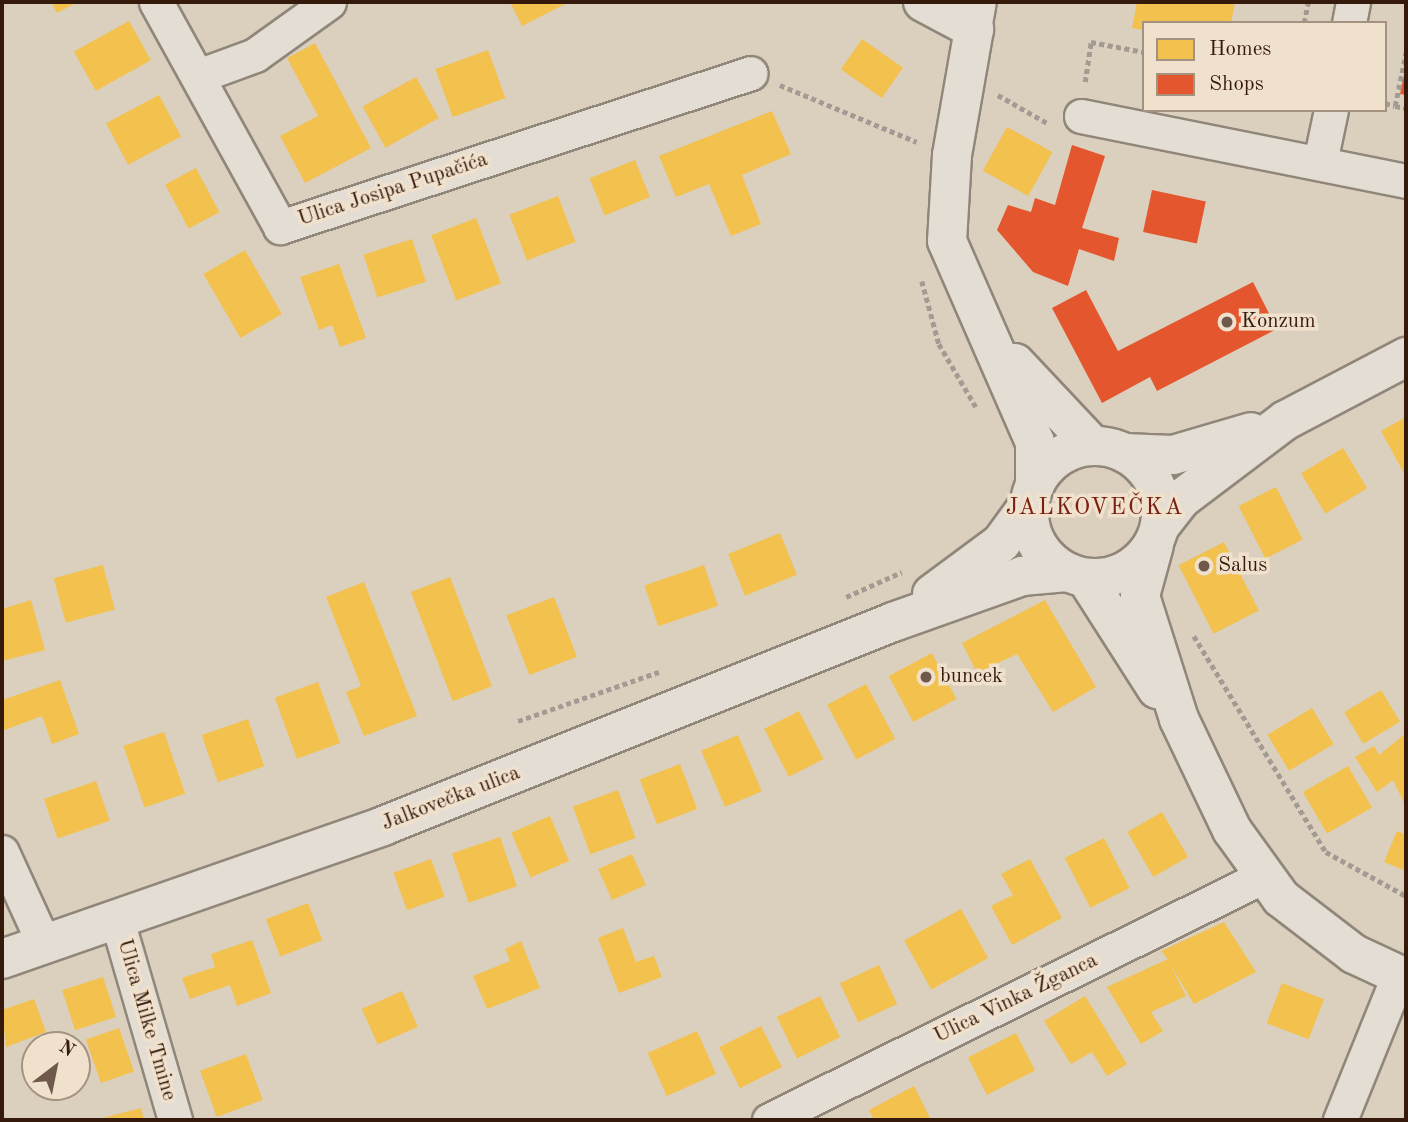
<!DOCTYPE html>
<html>
<head>
<meta charset="utf-8">
<style>
	body { margin:0 }
	#map { position:relative; width:1408px; height:1122px; overflow:hidden; background:#dbcfbe; font-family:"Old Standard TT",serif }
	div>[style] { position:absolute }
	.homes>* { inset:0; background:#f2c14e; transform-origin:0 0 }
	.shops>* { inset:0; background:#e4572e; transform-origin:0 0 }
	.path>* { height:4.5px; margin-top:-2.25px; transform-origin:0; background:repeating-linear-gradient(90deg,#a39b93 0 5px,transparent 0 8.5px) }
	.roads { filter:drop-shadow(2px 0 #90867a) drop-shadow(-2px 0 #90867a) drop-shadow(0 2px #90867a) drop-shadow(0 -2px #90867a) }
	.minor>* { height:33px; margin:-16.5px; padding:0 16.5px; transform-origin:16.5px; border-radius:16.5px; background:#e3ddd4 }
	.tertiary>* { height:38px; margin:-19px; padding:0 19px; transform-origin:19px; border-radius:19px; background:#e3ddd4 }
	.secondary>* { height:38px; margin:-19px; padding:0 19px; transform-origin:19px; border-radius:19px; background:#e3ddd4 }
	.secondary>.ring { margin:-19px; padding:0; box-sizing:content-box; background:none; border:38px solid #e3ddd4; border-radius:50% }
	.dots>* { width:19px; height:19px; translate:-50% -50%; box-sizing:border-box; border:4px solid #f0e1cc; border-radius:50% }
	span { translate:-50% -50%; white-space:nowrap; text-align:center; line-height:1.15; -webkit-text-stroke:7px #f0e1cc; paint-order:stroke }
	.street-label { font-size:21px; color:#35190b }
	.poi-label { font-size:21px; color:#35190b }
	.left { translate:0 -50%; text-align:left }
	.neighbourhood-label { font-size:23px; color:#7a1f14; letter-spacing:2px }
	.frame { position:absolute; inset:0; border:4px solid #35190b; pointer-events:none }
	.legend { position:absolute; left:1142px; top:21px; width:245px; height:91px; box-sizing:border-box; background:#f0e1cc; border:2px solid #a5917f; margin:0; padding:9px 12px; list-style:none; font-size:21px; color:#35190b }
	.legend li { display:flex; align-items:center; gap:14px; height:35px }
	.legend b { width:35px; border:2px solid #a5917f }
	.north { position:absolute; left:21px; top:1031px; width:70px; height:70px; box-sizing:border-box; background:#f0e1cc; border:2px solid #a5917f; border-radius:50%; rotate:32deg; font-size:19px; font-weight:700; line-height:28px; text-align:center; color:#35190b }
	.north::after { content:''; display:block; margin:auto; width:24px; height:32px; background:#6f594a; clip-path:polygon(50% 0,100% 100%,50% 72%,0 100%) }
</style>
</head>
<body>
<div id="map">
	<div class="homes">
		<div style="clip-path:polygon(51px 2px,78px 2px,57px 13px)"></div>
		<div style="clip-path:polygon(510px 2px,569px 2px,522px 26px)"></div>
		<div style="clip-path:polygon(1137px 2px,1235px 2px,1231px 23px,1144px 23px,1144px 30px,1132px 28px)"></div>
		<div style="left:129px;top:21px;width:45px;height:63px;rotate:61deg"></div>
		<div style="left:862px;top:39px;width:50px;height:37px;rotate:35deg"></div>
		<div style="clip-path:polygon(315px 43px,371px 148px,305px 183px,280px 136px,318px 116px,287px 58px)"></div>
		<div style="left:488px;top:50px;width:51px;height:56px;rotate:70deg"></div>
		<div style="left:416px;top:77px;width:47px;height:61px;rotate:61deg"></div>
		<div style="left:159px;top:95px;width:47px;height:60px;rotate:62deg"></div>
		<div style="clip-path:polygon(772px 111px,791px 154px,742px 175px,761px 224px,731px 236px,709px 184px,676px 197px,659px 156px)"></div>
		<div style="left:1007px;top:127px;width:52px;height:50px;rotate:29deg"></div>
		<div style="left:635px;top:160px;width:40px;height:49px;rotate:68deg"></div>
		<div style="left:196px;top:168px;width:50px;height:35px;rotate:62deg"></div>
		<div style="left:558px;top:196px;width:49px;height:52px;rotate:69deg"></div>
		<div style="left:476px;top:218px;width:70px;height:48px;rotate:69deg"></div>
		<div style="left:412px;top:239px;width:45px;height:51px;rotate:72deg"></div>
		<div style="left:245px;top:250px;width:74px;height:48px;rotate:60deg"></div>
		<div style="clip-path:polygon(339px 264px,366px 338px,340px 347px,332px 325px,319px 330px,300px 277px)"></div>
		<div style="clip-path:polygon(1406px 417px,1406px 477px,1381px 431px)"></div>
		<div style="left:1343px;top:448px;width:47px;height:49px;rotate:59deg"></div>
		<div style="left:1276px;top:487px;width:59px;height:42px;rotate:63deg"></div>
		<div style="left:780px;top:533px;width:45px;height:56px;rotate:68deg"></div>
		<div style="left:1224px;top:542px;width:77px;height:51px;rotate:63deg"></div>
		<div style="left:103px;top:565px;width:46px;height:51px;rotate:75deg"></div>
		<div style="left:704px;top:565px;width:43px;height:63px;rotate:71deg"></div>
		<div style="left:450px;top:577px;width:117px;height:42px;rotate:69deg"></div>
		<div style="clip-path:polygon(364px 582px,417px 716px,364px 736px,346px 692px,361px 686px,326px 597px)"></div>
		<div style="left:554px;top:597px;width:64px;height:51px;rotate:69deg"></div>
		<div style="clip-path:polygon(31px 600px,45px 650px,2px 661px,2px 609px)"></div>
		<div style="clip-path:polygon(1045px 600px,1096px 687px,1053px 712px,1017px 654px,977px 673px,962px 643px)"></div>
		<div style="left:932px;top:653px;width:52px;height:49px;rotate:62deg"></div>
		<div style="clip-path:polygon(60px 680px,79px 734px,52px 744px,42px 716px,2px 731px,2px 700px)"></div>
		<div style="left:318px;top:682px;width:65px;height:46px;rotate:70deg"></div>
		<div style="left:866px;top:684px;width:62px;height:44px;rotate:62deg"></div>
		<div style="left:1381px;top:690px;width:37px;height:43px;rotate:59deg"></div>
		<div style="left:1312px;top:708px;width:42px;height:52px;rotate:59deg"></div>
		<div style="left:799px;top:711px;width:54px;height:39px;rotate:63deg"></div>
		<div style="left:248px;top:719px;width:50px;height:49px;rotate:71deg"></div>
		<div style="left:164px;top:732px;width:65px;height:43px;rotate:71deg"></div>
		<div style="clip-path:polygon(1406px 733px,1406px 807px,1393px 780px,1377px 792px,1355px 757px,1374px 746px,1379px 755px)"></div>
		<div style="left:738px;top:735px;width:61px;height:40px;rotate:67deg"></div>
		<div style="left:680px;top:764px;width:48px;height:43px;rotate:69deg"></div>
		<div style="left:1348px;top:766px;width:48px;height:52px;rotate:60deg"></div>
		<div style="left:96px;top:781px;width:42px;height:55px;rotate:71deg"></div>
		<div style="left:618px;top:790px;width:51px;height:48px;rotate:70deg"></div>
		<div style="left:1162px;top:812px;width:52px;height:40px;rotate:60deg"></div>
		<div style="left:550px;top:816px;width:49px;height:42px;rotate:67deg"></div>
		<div style="clip-path:polygon(1397px 831px,1406px 835px,1406px 871px,1384px 862px)"></div>
		<div style="left:500px;top:837px;width:52px;height:51px;rotate:71deg"></div>
		<div style="left:1104px;top:838px;width:56px;height:44px;rotate:63deg"></div>
		<div style="left:632px;top:854px;width:34px;height:37px;rotate:66deg"></div>
		<div style="left:431px;top:859px;width:40px;height:40px;rotate:70deg"></div>
		<div style="clip-path:polygon(1030px 859px,1062px 918px,1012px 945px,991px 906px,1013px 895px,1001px 874px)"></div>
		<div style="left:308px;top:903px;width:40px;height:45px;rotate:69deg"></div>
		<div style="left:961px;top:909px;width:56px;height:65px;rotate:61deg"></div>
		<div style="clip-path:polygon(1224px 922px,1256px 972px,1194px 1004px,1170px 964px,1186px 996px,1151px 1012px,1163px 1031px,1141px 1044px,1107px 987px,1168px 959px,1161px 951px)"></div>
		<div style="clip-path:polygon(623px 928px,636px 962px,654px 956px,662px 977px,619px 993px,598px 938px)"></div>
		<div style="clip-path:polygon(252px 940px,271px 993px,237px 1006px,230px 985px,190px 999px,182px 978px,215px 967px,211px 954px)"></div>
		<div style="clip-path:polygon(521px 941px,540px 988px,487px 1009px,473px 976px,510px 961px,505px 949px)"></div>
		<div style="left:879px;top:965px;width:43px;height:43px;rotate:65deg"></div>
		<div style="left:103px;top:977px;width:42px;height:43px;rotate:72deg"></div>
		<div style="left:1282px;top:983px;width:45px;height:43px;rotate:21deg"></div>
		<div style="left:402px;top:991px;width:39px;height:44px;rotate:66deg"></div>
		<div style="left:820px;top:996px;width:46px;height:48px;rotate:64deg"></div>
		<div style="clip-path:polygon(1085px 996px,1127px 1064px,1107px 1076px,1092px 1052px,1071px 1064px,1044px 1021px)"></div>
		<div style="clip-path:polygon(34px 999px,46px 1032px,6px 1047px,2px 1010px)"></div>
		<div style="left:761px;top:1026px;width:46px;height:47px;rotate:63deg"></div>
		<div style="left:119px;top:1028px;width:46px;height:35px;rotate:71deg"></div>
		<div style="left:697px;top:1031px;width:47px;height:54px;rotate:66deg"></div>
		<div style="left:1016px;top:1033px;width:42px;height:54px;rotate:63deg"></div>
		<div style="left:246px;top:1054px;width:49px;height:49px;rotate:70deg"></div>
		<div style="clip-path:polygon(914px 1086px,931px 1120px,874px 1120px,869px 1110px)"></div>
		<div style="clip-path:polygon(141px 1108px,144px 1120px,99px 1120px,99px 1119px)"></div>
	</div>
	<div class="shops">
		<div style="clip-path:polygon(1405px 70px,1406px 70px,1406px 95px,1400px 94px)"></div>
		<div style="clip-path:polygon(1072px 145px,1105px 156px,1082px 228px,1119px 238px,1114px 261px,1079px 249px,1068px 286px,1033px 272px,997px 230px,1008px 205px,1031px 212px,1035px 198px,1055px 205px)"></div>
		<div style="left:1152px;top:190px;width:55px;height:43px;rotate:12deg"></div>
		<div style="clip-path:polygon(1253px 282px,1277px 329px,1157px 391px,1150px 377px,1102px 403px,1052px 308px,1086px 290px,1118px 351px)"></div>
	</div>
	<div class="path">
		<div style="left:1304px;top:23px;width:21px;rotate:-79deg"></div>
		<div style="left:1085px;top:82px;width:40px;rotate:-81.5deg"></div>
		<div style="left:1091px;top:42px;width:54px;rotate:10.7deg"></div>
		<div style="left:780px;top:85px;width:148px;rotate:22.6deg"></div>
		<div style="left:998px;top:95px;width:59px;rotate:29.6deg"></div>
		<div style="left:1385px;top:103px;width:10px;rotate:17deg"></div>
		<div style="left:1395px;top:106px;width:55px;rotate:-78.5deg"></div>
		<div style="left:1395px;top:106px;width:11px;rotate:10deg"></div>
		<div style="left:922px;top:281px;width:65px;rotate:74.9deg"></div>
		<div style="left:939px;top:344px;width:73px;rotate:59.6deg"></div>
		<div style="left:846px;top:597px;width:61px;rotate:-24.1deg"></div>
		<div style="left:1194px;top:636px;width:253px;rotate:58.6deg"></div>
		<div style="left:1326px;top:852px;width:91px;rotate:28.8deg"></div>
		<div style="left:518px;top:721px;width:149px;rotate:-19.2deg"></div>
	</div>
	<div class="roads">
		<div class="minor">
			<div style="left:156px;top:2px;width:257px;rotate:61.1deg"></div>
			<div style="left:280px;top:227px;width:495px;rotate:-18.1deg"></div>
			<div style="left:1349px;top:23px;width:21px;rotate:-79deg"></div>
			<div style="left:974px;top:29px;width:27px;rotate:-80deg"></div>
			<div style="left:198px;top:76px;width:61px;rotate:-20.2deg"></div>
			<div style="left:255px;top:55px;width:91px;rotate:-35.6deg"></div>
			<div style="left:1081px;top:116px;width:331px;rotate:11.3deg"></div>
			<div style="left:1320px;top:162px;width:53px;rotate:-78.1deg"></div>
			<div style="left:2px;top:852px;width:101px;rotate:65.5deg"></div>
			<div style="left:117px;top:920px;width:208px;rotate:73.8deg"></div>
			<div style="left:769px;top:1120px;width:550px;rotate:-26.24deg"></div>
			<div style="left:1340px;top:1120px;width:157px;rotate:-68deg"></div>
		</div>
		<div class="tertiary">
			<div style="left:923px;top:2px;width:58px;rotate:27.9deg"></div>
			<div style="left:974px;top:29px;width:128px;rotate:99.9deg"></div>
			<div style="left:952px;top:155px;width:86px;rotate:93.3deg"></div>
			<div style="left:947px;top:241px;width:219px;rotate:66.4deg"></div>
			<div style="left:1035px;top:442px;width:43px;rotate:90deg"></div>
			<div style="left:1015px;top:363px;width:114px;rotate:46.8deg"></div>
			<div style="left:1154px;top:545px;width:53px;rotate:105.4deg"></div>
			<div style="left:1140px;top:596px;width:129px;rotate:72.4deg"></div>
			<div style="left:1179px;top:719px;width:123px;rotate:64.5deg"></div>
			<div style="left:1232px;top:830px;width:84px;rotate:54.2deg"></div>
			<div style="left:1281px;top:898px;width:92px;rotate:37.5deg"></div>
			<div style="left:1354px;top:954px;width:57px;rotate:24.8deg"></div>
			<div style="left:1086px;top:578px;width:132px;rotate:57.4deg"></div>
		</div>
		<div class="secondary">
			<div class="ring" style="left:1029px;top:446px;width:94px;height:94px"></div>
			<div style="left:1125px;top:453px;width:48px;rotate:2.4deg"></div>
			<div style="left:1173px;top:455px;width:81px;rotate:-16.4deg"></div>
			<div style="left:1160px;top:526px;width:34px;rotate:-52deg"></div>
			<div style="left:1181px;top:499px;width:131px;rotate:-37deg"></div>
			<div style="left:1286px;top:420px;width:136px;rotate:-27.7deg"></div>
			<div style="left:932px;top:594px;width:86px;rotate:-36.5deg"></div>
			<div style="left:1001px;top:543px;width:49px;rotate:-54.1deg"></div>
			<div style="left:2px;top:959px;width:404px;rotate:-19.2deg"></div>
			<div style="left:383px;top:826px;width:549px;rotate:-21.8deg"></div>
			<div style="left:893px;top:622px;width:137px;rotate:-19.6deg"></div>
			<div style="left:1022px;top:576px;width:45px;rotate:-5.1deg"></div>
		</div>
	</div>
	<div class="dots">
		<div style="left:1227px;top:322px;background:#6f594a"></div>
		<div style="left:1204px;top:566px;background:#6f594a"></div>
		<div style="left:926px;top:677px;background:#6f594a"></div>
	</div>
	<div class="street-label">
		<span style="left:393px;top:190px;rotate:-18deg">Ulica Josipa Pupačića</span>
		<span style="left:451px;top:799px;rotate:-21deg">Jalkovečka ulica</span>
		<span style="left:1016px;top:999px;rotate:-26deg">Ulica Vinka Žganca</span>
		<span style="left:146px;top:1020px;rotate:74deg">Ulica Milke Tmine</span>
	</div>
	<div class="poi-label">
		<span class="left" style="left:1241px;top:322px">Konzum</span>
		<span class="left" style="left:1218px;top:566px">Salus</span>
		<span class="left" style="left:940px;top:677px">buncek</span>
	</div>
	<div class="neighbourhood-label">
		<span style="left:1095px;top:508px">JALKOVEČKA</span>
	</div>
	<div class="frame"></div>
	<ul class="legend">
	<li><b style="height:19px;background:#f2c14e"></b>Homes</li>
	<li><b style="height:19px;background:#e4572e"></b>Shops</li>
	</ul>
	<div class="north">N</div>
</div>
</body>
</html>
